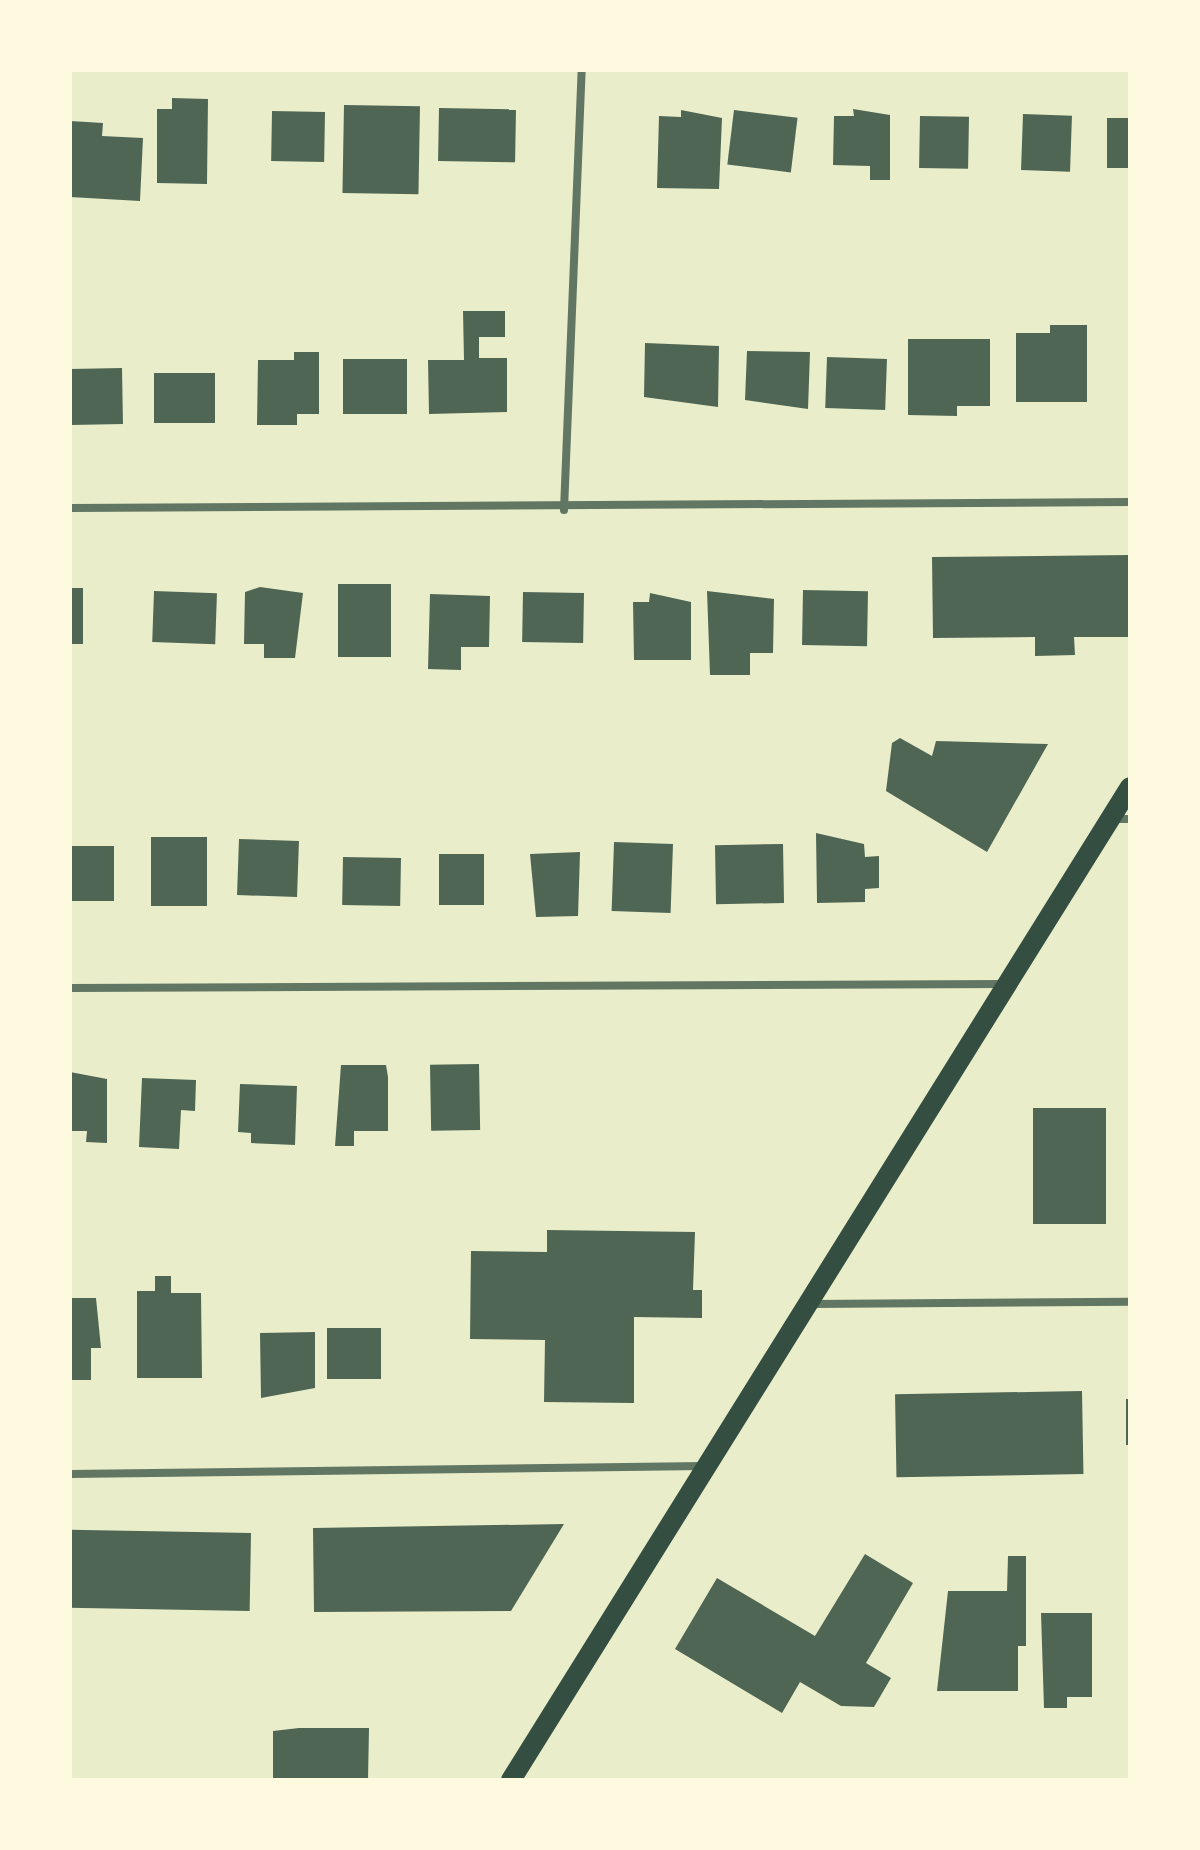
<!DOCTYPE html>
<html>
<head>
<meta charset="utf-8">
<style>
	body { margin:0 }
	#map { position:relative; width:1200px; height:1850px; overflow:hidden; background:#e9edc9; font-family:"Public Sans",sans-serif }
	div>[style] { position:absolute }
	.building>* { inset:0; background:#4f6655; transform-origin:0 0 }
	.minor>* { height:8px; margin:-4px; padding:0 4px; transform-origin:4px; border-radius:4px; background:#617663 }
	.primary>* { height:20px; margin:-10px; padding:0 10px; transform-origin:10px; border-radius:10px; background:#344e41 }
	span { translate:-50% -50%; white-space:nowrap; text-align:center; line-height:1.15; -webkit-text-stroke:6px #fefae0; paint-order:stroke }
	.frame { position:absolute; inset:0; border:72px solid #fefae0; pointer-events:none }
</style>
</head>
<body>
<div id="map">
	<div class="building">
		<div style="clip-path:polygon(172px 98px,208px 99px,207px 184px,157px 183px,157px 109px,172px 109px)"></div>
		<div style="left:344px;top:105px;width:76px;height:88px;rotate:1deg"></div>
		<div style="left:439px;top:108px;width:77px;height:53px;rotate:1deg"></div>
		<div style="clip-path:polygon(853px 109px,890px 115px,890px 180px,870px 180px,870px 166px,833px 165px,834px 116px,854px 116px)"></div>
		<div style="clip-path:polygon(681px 110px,722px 118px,719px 189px,657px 188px,659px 116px,681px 117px)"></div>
		<div style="left:734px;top:110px;width:64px;height:55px;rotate:7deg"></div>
		<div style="left:325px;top:112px;width:50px;height:53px;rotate:91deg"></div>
		<div style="left:1023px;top:114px;width:49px;height:56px;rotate:2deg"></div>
		<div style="left:920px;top:116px;width:49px;height:52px;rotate:1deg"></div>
		<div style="left:1107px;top:118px;width:23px;height:50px"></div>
		<div style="clip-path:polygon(70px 121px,103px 123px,102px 136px,143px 138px,140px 201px,70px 197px)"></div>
		<div style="clip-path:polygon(463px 311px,505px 311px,505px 337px,479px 337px,479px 358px,507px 358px,507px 412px,429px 414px,428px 360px,464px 360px)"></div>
		<div style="clip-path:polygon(1050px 325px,1087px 325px,1087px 402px,1016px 402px,1016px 333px,1050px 333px)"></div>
		<div style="clip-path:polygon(908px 339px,990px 339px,990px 406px,957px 406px,957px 416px,908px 415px)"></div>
		<div style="clip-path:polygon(645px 343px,719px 346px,718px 407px,644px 397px)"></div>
		<div style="clip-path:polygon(747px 351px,810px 352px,808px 409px,745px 400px)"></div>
		<div style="clip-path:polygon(294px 352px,319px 352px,319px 414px,297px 414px,297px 425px,257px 425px,258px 360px,294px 360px)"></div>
		<div style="left:827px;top:357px;width:60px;height:51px;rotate:2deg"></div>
		<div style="left:407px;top:359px;width:55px;height:64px;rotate:90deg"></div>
		<div style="left:122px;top:368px;width:56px;height:52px;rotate:89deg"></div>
		<div style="left:154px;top:373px;width:61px;height:50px"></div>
		<div style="clip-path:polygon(1130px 555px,1129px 637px,1074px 637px,1075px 655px,1035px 656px,1035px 637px,933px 638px,932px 557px)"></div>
		<div style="left:391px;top:584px;width:73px;height:53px;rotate:90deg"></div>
		<div style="clip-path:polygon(260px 587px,303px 593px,295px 658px,264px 658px,264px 644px,244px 644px,245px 592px)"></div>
		<div style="left:70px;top:588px;width:13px;height:56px"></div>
		<div style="left:803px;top:590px;width:65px;height:55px;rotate:1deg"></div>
		<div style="left:154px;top:591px;width:63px;height:51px;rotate:2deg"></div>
		<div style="clip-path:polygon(707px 591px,774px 599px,773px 653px,750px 653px,750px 675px,710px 675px)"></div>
		<div style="left:523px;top:592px;width:61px;height:50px;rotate:1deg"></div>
		<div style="clip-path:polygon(650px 593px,691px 602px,691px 660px,634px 660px,633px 602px,649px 602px)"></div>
		<div style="clip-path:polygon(430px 594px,490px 596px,489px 647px,461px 647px,461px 670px,428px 669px)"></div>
		<div style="clip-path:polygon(900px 738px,932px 756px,936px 741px,1048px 744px,987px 852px,886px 791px,892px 743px)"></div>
		<div style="clip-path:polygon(816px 833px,864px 844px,865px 857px,879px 856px,879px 888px,865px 889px,865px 902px,817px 903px)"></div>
		<div style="left:151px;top:837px;width:56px;height:69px"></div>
		<div style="left:239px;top:839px;width:60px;height:56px;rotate:2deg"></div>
		<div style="left:673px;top:844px;width:69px;height:59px;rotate:92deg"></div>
		<div style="left:783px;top:844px;width:59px;height:68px;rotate:89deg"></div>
		<div style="left:70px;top:846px;width:44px;height:55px"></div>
		<div style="clip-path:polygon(580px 852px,578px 916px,536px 917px,530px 854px)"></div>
		<div style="left:484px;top:854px;width:51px;height:45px;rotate:90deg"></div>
		<div style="left:343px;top:857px;width:58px;height:48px;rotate:1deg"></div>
		<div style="left:479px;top:1064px;width:66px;height:49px;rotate:89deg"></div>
		<div style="clip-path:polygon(341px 1065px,386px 1065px,388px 1077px,388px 1131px,354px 1131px,354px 1146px,335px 1146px)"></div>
		<div style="clip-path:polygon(70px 1072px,107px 1079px,107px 1143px,86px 1142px,87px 1131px,70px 1131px)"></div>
		<div style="clip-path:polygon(142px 1078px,196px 1080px,195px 1111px,181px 1110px,179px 1149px,139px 1147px)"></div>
		<div style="clip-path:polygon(240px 1084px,297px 1086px,295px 1145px,251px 1143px,251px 1133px,238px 1132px)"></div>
		<div style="left:1033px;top:1108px;width:73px;height:116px"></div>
		<div style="clip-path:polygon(547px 1230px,695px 1232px,693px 1290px,702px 1290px,702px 1318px,634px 1317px,634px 1403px,544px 1402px,545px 1340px,470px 1339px,471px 1251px,547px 1252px)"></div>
		<div style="clip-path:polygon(155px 1276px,171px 1276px,171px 1293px,201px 1293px,202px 1378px,137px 1378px,137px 1291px,155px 1291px)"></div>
		<div style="clip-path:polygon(70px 1298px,96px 1298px,101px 1348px,91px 1348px,91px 1380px,70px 1380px)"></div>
		<div style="left:381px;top:1328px;width:51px;height:54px;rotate:90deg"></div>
		<div style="clip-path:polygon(315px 1332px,315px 1388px,261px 1398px,260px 1333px)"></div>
		<div style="left:1082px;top:1391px;width:83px;height:187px;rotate:89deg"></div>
		<div style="left:1126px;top:1399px;width:4px;height:46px"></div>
		<div style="clip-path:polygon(564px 1524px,511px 1611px,314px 1612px,313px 1528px)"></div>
		<div style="left:251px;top:1533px;width:78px;height:181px;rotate:91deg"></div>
		<div style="clip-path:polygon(865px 1554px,913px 1583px,866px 1663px,891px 1678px,874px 1707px,841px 1706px,800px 1682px,782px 1713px,675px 1649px,717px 1578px,815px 1636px)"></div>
		<div style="clip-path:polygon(1008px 1556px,1026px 1556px,1026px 1646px,1018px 1646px,1018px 1691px,937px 1691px,948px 1591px,1007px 1591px)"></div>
		<div style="clip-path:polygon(1041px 1613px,1092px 1613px,1092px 1697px,1067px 1697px,1067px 1708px,1044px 1708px)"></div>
		<div style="clip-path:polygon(299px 1728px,369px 1728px,368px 1780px,273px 1780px,273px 1731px)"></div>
	</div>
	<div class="minor">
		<div style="left:70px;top:508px;width:1060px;rotate:-0.32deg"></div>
		<div style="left:564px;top:510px;width:440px;rotate:-87.7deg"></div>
		<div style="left:1111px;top:819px;width:19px"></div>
		<div style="left:70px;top:988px;width:935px;rotate:-0.25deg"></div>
		<div style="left:811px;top:1304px;width:319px;rotate:-0.4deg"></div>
		<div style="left:70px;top:1474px;width:634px;rotate:-0.72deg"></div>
	</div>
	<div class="primary">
		<div style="left:511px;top:1780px;width:1170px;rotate:-58.06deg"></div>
	</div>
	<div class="frame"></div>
</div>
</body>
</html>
